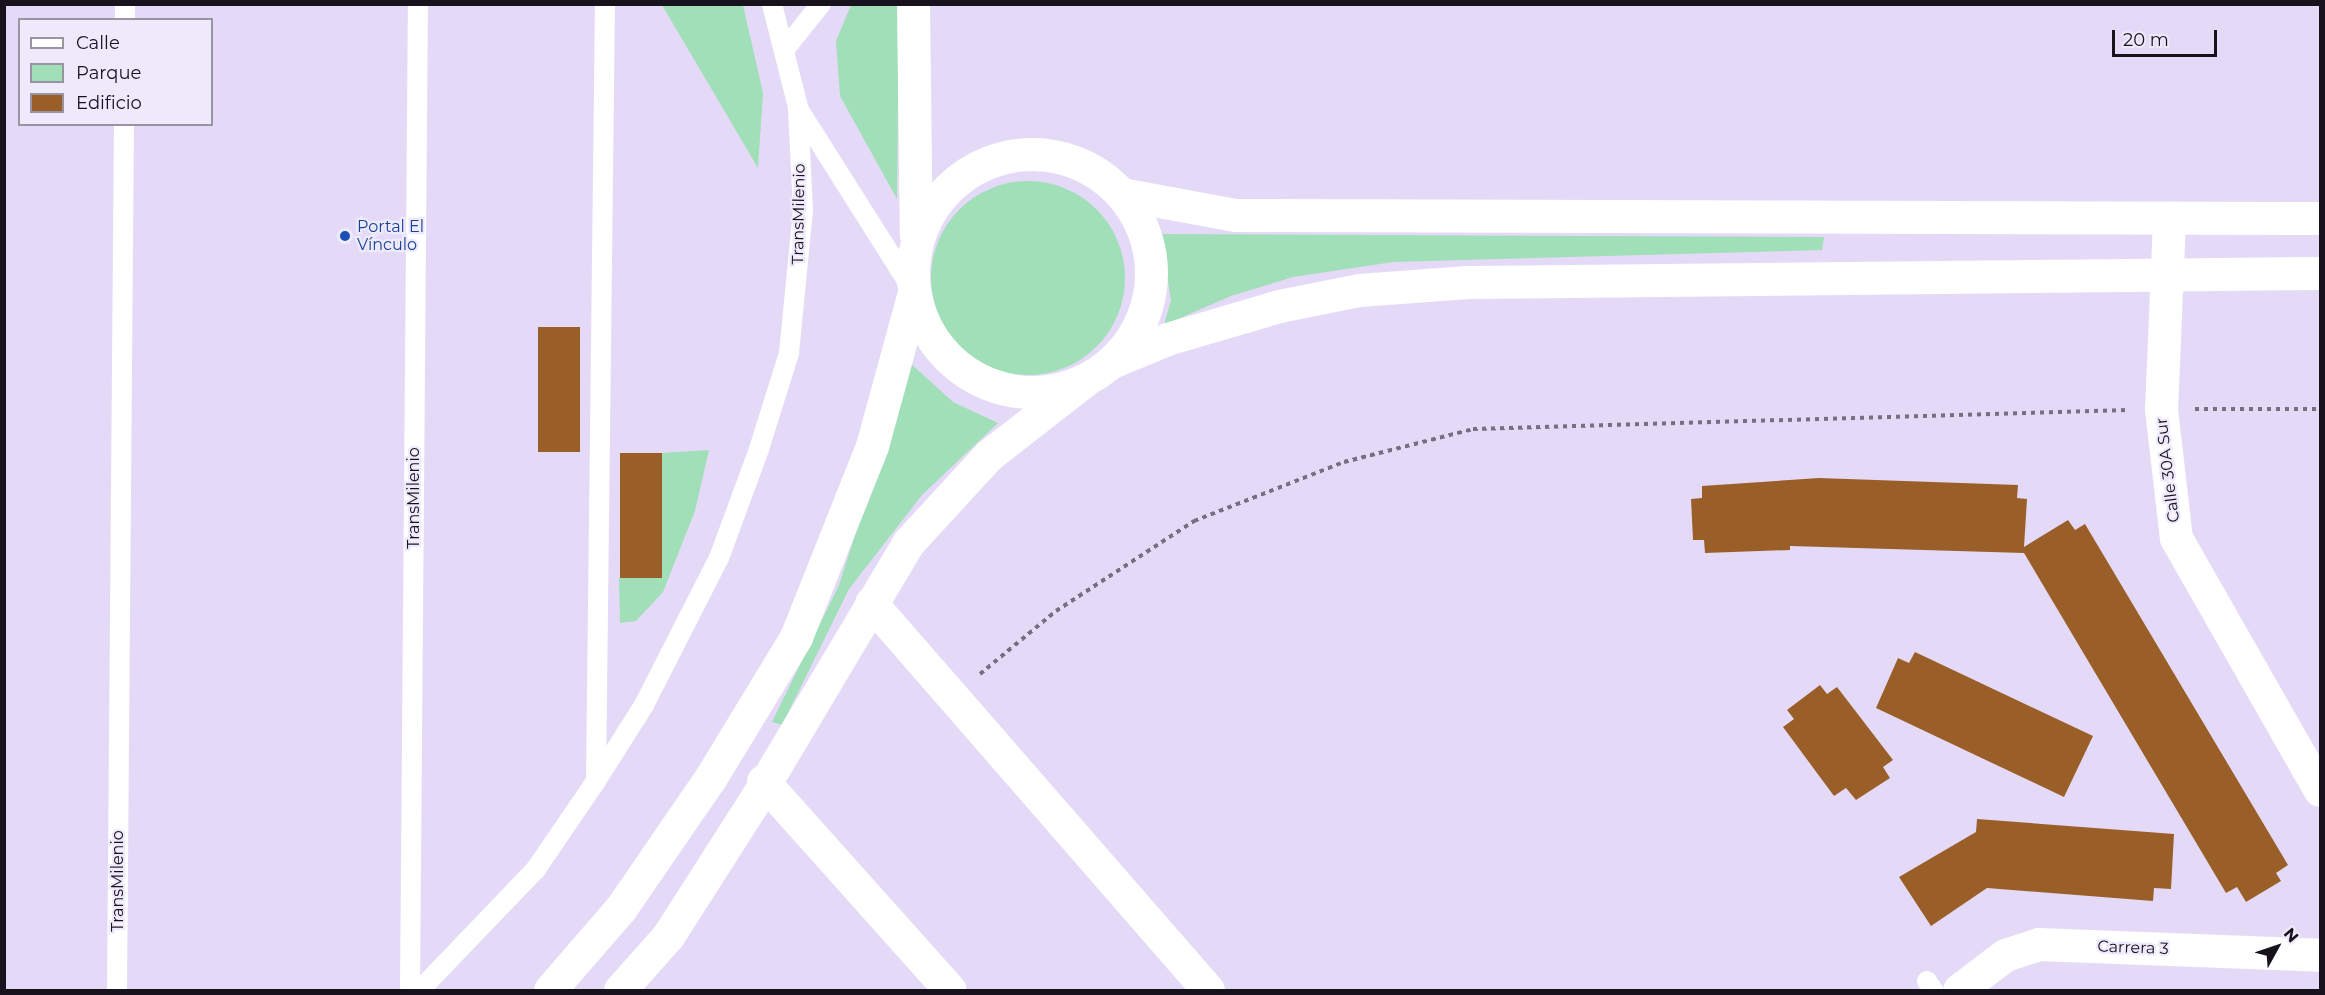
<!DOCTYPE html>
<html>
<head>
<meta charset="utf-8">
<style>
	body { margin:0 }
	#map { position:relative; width:2325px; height:995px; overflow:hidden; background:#e4daf7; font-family:Montserrat,sans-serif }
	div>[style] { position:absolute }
	.green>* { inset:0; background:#a0dfb8 }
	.round { border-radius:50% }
	.building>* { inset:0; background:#9a5f28; transform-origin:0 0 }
	.path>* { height:4px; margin-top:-2px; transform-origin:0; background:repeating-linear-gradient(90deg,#756f81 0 4.5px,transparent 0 9px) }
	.service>* { height:20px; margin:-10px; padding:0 10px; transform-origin:10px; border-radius:10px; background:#fff }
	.minor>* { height:33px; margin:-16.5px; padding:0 16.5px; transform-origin:16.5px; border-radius:16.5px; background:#fff }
	.minor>.ring { margin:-16.5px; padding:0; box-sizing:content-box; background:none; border:33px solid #fff; border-radius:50% }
	.dots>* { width:16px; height:16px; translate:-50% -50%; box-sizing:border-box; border:3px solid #efeafb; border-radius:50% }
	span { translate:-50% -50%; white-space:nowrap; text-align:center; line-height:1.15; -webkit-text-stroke:4.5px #efeafb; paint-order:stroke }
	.street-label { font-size:16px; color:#17131d }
	.transit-label { font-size:16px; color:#164399 }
	.left { translate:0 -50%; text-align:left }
	.frame { position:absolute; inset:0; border:6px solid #17131d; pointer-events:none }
	.legend { position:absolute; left:18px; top:18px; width:195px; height:108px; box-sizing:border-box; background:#efeafb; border:2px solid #9994a2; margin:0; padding:8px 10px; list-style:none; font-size:18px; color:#17131d }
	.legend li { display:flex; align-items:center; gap:12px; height:30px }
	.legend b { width:30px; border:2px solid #9994a2 }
	.north { position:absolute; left:2247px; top:917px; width:60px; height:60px; -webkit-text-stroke:4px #efeafb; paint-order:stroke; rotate:50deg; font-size:16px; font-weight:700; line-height:24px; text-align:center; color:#17131d }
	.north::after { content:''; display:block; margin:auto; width:21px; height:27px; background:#17131d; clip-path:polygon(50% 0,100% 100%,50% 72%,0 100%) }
	.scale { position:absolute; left:2112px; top:30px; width:105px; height:27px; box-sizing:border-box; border:3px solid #17131d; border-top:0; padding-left:8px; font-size:18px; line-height:21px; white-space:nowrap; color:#17131d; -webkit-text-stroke:4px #efeafb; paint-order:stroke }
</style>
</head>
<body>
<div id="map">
	<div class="green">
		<div style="clip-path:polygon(662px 5px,743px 5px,763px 93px,758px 168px)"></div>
		<div style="clip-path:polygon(851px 5px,899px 5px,897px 199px,840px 96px,836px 41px)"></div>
		<div class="round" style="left:931px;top:181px;width:194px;height:194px"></div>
		<div style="clip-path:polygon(1160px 234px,1824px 237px,1822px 250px,1393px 262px,1293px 277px,1231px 296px,1164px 325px,1171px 300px)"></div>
		<div style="clip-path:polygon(910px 363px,953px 402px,998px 423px,922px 495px,849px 589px,782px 725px,772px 722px,839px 585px)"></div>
		<div style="clip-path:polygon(709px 450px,695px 511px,663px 592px,636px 621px,620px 623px,619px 578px,661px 578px,662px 453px)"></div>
	</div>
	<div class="building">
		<div style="left:538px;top:327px;width:42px;height:125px"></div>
		<div style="left:620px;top:453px;width:42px;height:125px"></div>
		<div style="clip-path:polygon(1819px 478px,2018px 485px,2017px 498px,2027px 499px,2024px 547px,2068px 520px,2075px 530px,2085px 524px,2288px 865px,2276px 873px,2281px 881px,2246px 902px,2237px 887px,2226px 893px,2024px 553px,1790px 546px,1790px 550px,1705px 553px,1704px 540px,1693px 540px,1691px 499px,1702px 498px,1702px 486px)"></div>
		<div style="clip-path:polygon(1915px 652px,2093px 736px,2064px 797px,1876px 708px,1898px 658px,1909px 663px)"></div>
		<div style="clip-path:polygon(1820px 685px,1827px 694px,1837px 687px,1893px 760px,1883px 767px,1890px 778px,1856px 800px,1846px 788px,1834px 796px,1783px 727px,1794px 719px,1787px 710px)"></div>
		<div style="clip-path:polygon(1977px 819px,2174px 834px,2171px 889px,2154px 888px,2153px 901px,1987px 888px,1931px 926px,1899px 877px,1976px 832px)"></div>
	</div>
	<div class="path">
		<div style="left:2195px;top:409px;width:125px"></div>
		<div style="left:980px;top:674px;width:99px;rotate:-39.7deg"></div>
		<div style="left:1056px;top:611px;width:165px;rotate:-33.1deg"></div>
		<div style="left:1194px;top:521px;width:161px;rotate:-21.5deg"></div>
		<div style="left:1344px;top:462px;width:133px;rotate:-14.3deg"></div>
		<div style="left:1473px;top:429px;width:655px;rotate:-1.66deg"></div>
	</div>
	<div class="service">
		<div style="left:125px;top:20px;width:16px;rotate:-90deg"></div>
		<div style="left:784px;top:50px;width:59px;rotate:-51.2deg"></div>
		<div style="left:799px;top:110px;width:215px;rotate:57.7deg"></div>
		<div style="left:596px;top:781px;width:777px;rotate:-89.34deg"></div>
		<div style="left:1927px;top:981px;width:11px;rotate:56deg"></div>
		<div style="left:117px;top:990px;width:866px;rotate:-89.54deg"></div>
		<div style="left:410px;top:990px;width:986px;rotate:-89.54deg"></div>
		<div style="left:420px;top:990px;width:168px;rotate:-46.2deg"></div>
		<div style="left:536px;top:869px;width:107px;rotate:-55.7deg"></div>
		<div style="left:596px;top:781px;width:90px;rotate:-57.7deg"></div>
		<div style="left:644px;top:705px;width:165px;rotate:-63deg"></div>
		<div style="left:719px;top:558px;width:116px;rotate:-69.8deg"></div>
		<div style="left:759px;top:449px;width:101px;rotate:-72.6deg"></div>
		<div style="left:789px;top:353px;width:143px;rotate:-84.4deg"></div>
		<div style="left:803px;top:211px;width:104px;rotate:-92.8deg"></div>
		<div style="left:798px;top:107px;width:106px;rotate:-104.2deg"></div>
	</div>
	<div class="minor">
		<div style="left:913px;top:4px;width:230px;rotate:89.3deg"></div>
		<div class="ring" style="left:913px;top:154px;width:205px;height:205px"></div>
		<div style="left:1121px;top:194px;width:116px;rotate:10.4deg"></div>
		<div style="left:1235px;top:215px;width:1085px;rotate:0.16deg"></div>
		<div style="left:2169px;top:219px;width:190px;rotate:92.4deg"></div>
		<div style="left:2161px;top:409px;width:130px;rotate:83.4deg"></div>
		<div style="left:2176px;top:538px;width:290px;rotate:60.3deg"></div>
		<div style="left:1114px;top:361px;width:57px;rotate:-22.5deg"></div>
		<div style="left:1167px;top:339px;width:117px;rotate:-16.4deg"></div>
		<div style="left:1279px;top:306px;width:82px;rotate:-11.3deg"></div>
		<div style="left:1359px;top:290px;width:109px;rotate:-4.2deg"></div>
		<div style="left:1468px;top:282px;width:852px;rotate:-0.61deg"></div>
		<div style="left:871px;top:603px;width:513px;rotate:48.95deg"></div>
		<div style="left:763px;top:781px;width:280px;rotate:48.2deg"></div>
		<div style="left:550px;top:990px;width:108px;rotate:-49.1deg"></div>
		<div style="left:621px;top:908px;width:159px;rotate:-55.5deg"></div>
		<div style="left:711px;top:777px;width:164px;rotate:-58.7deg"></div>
		<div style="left:796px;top:637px;width:206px;rotate:-68.3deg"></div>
		<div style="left:872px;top:446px;width:160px;rotate:-74.7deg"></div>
		<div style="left:620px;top:990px;width:72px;rotate:-48.4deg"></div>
		<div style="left:668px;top:936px;width:161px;rotate:-57.4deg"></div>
		<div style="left:755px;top:800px;width:299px;rotate:-59.2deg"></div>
		<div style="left:908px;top:543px;width:120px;rotate:-47.4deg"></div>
		<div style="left:989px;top:455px;width:120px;rotate:-37.9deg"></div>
		<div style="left:1959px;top:990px;width:58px;rotate:-37.3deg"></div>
		<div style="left:2005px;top:955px;width:35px;rotate:-18deg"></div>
		<div style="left:2038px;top:944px;width:282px;rotate:2.2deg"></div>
	</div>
	<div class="dots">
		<div style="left:345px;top:236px;background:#1a4fb4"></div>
	</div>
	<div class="street-label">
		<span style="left:799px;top:214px;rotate:-89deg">TransMilenio</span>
		<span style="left:2168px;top:470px;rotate:-97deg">Calle 30A Sur</span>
		<span style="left:414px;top:498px;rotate:-90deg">TransMilenio</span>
		<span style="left:118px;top:881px;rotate:-90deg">TransMilenio</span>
		<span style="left:2133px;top:948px;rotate:2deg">Carrera 3</span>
	</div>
	<div class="transit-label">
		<span class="left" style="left:357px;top:236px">Portal El<br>Vínculo</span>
	</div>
	<div class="frame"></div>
	<ul class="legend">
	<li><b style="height:8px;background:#fff"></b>Calle</li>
	<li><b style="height:16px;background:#a0dfb8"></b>Parque</li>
	<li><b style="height:16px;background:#9a5f28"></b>Edificio</li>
	</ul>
	<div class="north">N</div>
	<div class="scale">20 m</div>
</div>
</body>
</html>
